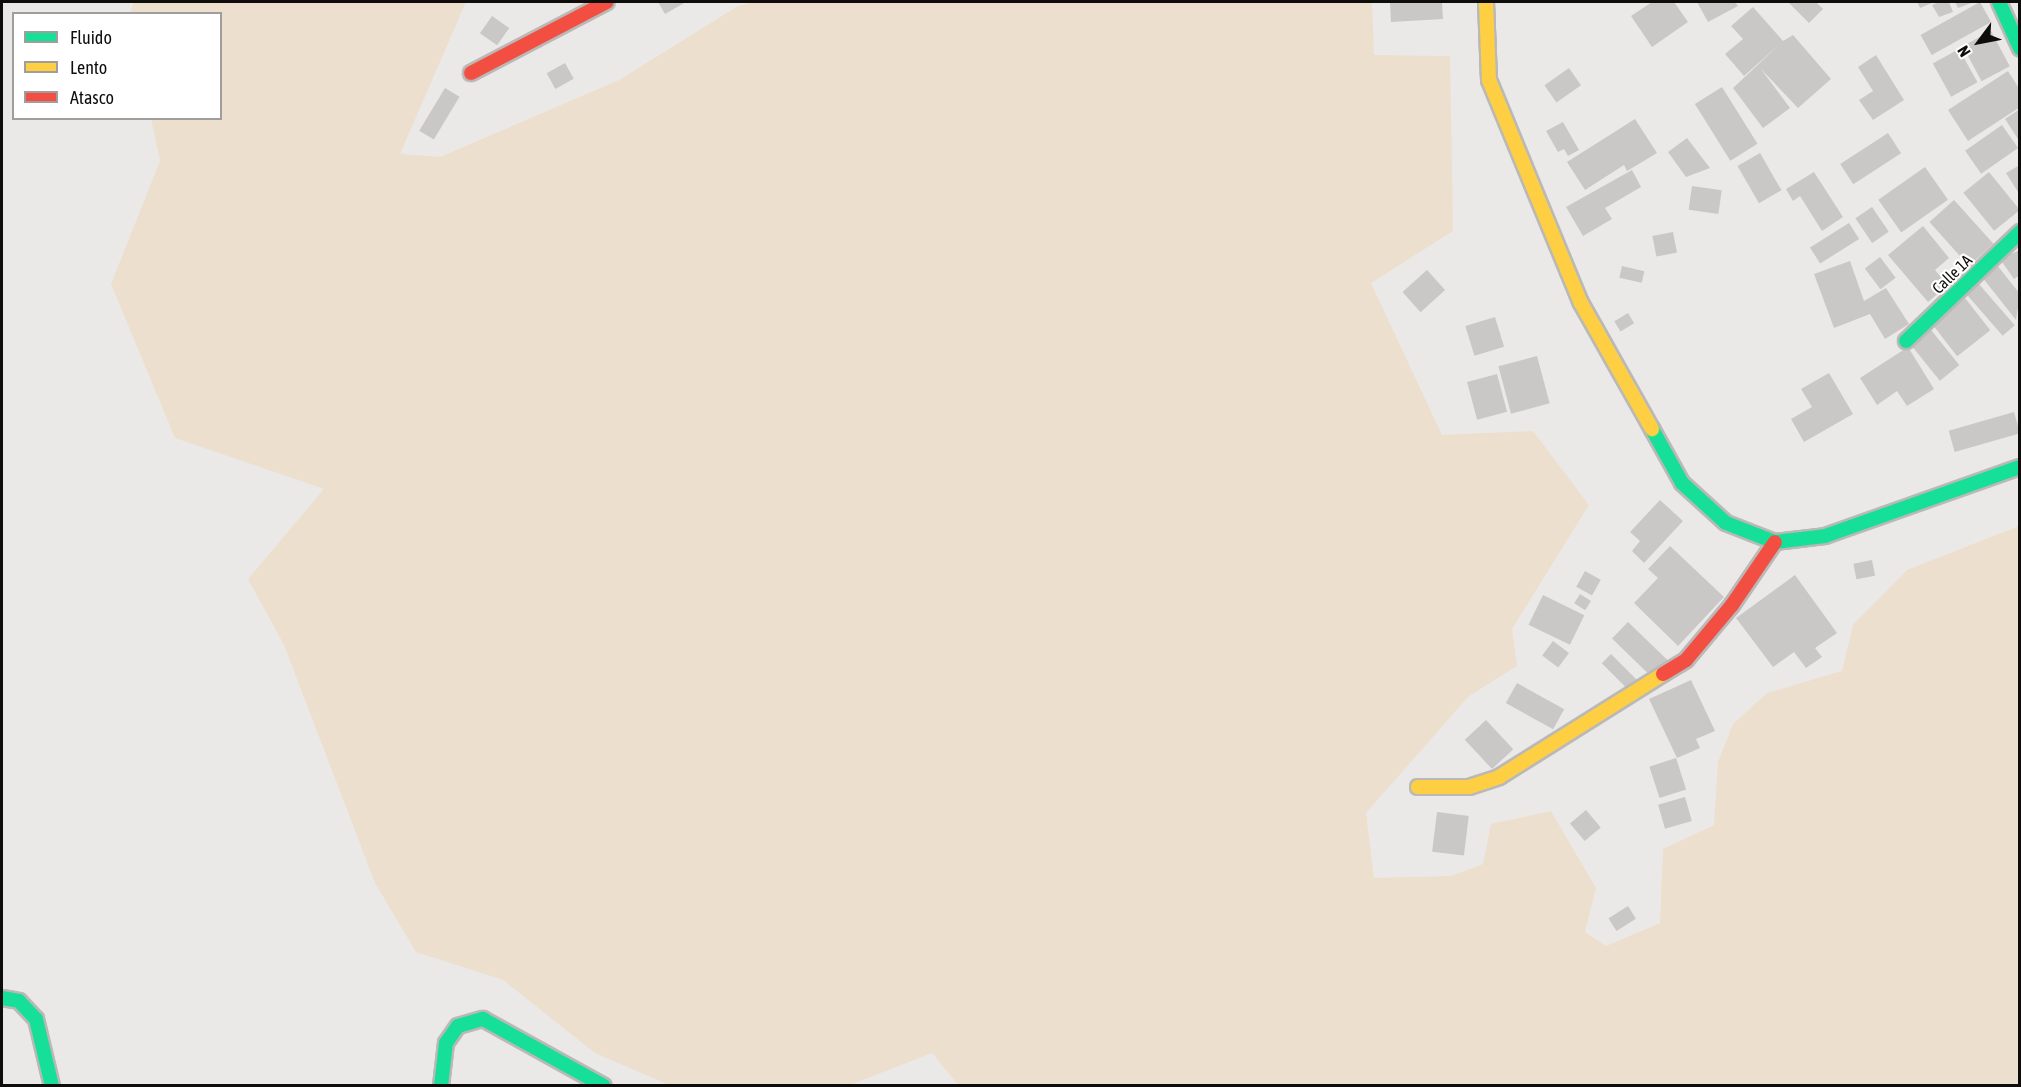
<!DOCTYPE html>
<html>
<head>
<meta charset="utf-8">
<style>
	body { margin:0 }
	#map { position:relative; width:2021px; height:1087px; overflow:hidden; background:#ebe9e7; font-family:"Asap Condensed",sans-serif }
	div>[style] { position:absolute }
	.green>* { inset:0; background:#eddfcd }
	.building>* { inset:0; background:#c9c8c6; transform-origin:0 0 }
	.roads { filter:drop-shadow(2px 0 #bab9b7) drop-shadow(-2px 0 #bab9b7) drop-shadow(0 2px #bab9b7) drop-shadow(0 -2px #bab9b7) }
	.fast>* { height:14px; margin:-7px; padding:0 7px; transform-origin:7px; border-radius:7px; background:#16e098 }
	.slow>* { height:14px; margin:-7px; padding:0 7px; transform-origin:7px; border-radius:7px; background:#ffcf43 }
	.jam>* { height:14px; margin:-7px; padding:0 7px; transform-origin:7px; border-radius:7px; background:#f24e42 }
	span { translate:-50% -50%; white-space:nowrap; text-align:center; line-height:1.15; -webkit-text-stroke:4.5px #fff; paint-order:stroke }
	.street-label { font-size:16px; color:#0e0d0b }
	.frame { position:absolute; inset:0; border:3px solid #0e0d0b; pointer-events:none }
	.legend { position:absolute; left:12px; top:12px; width:210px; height:108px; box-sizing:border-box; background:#fff; border:2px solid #9f9e9d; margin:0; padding:8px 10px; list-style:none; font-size:18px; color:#0e0d0b }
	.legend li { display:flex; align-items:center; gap:12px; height:30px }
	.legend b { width:30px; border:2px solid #9f9e9d }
	.north { position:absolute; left:1949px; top:12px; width:60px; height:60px; -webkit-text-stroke:4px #fff; paint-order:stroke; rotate:238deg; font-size:16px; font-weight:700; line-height:24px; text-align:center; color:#0e0d0b }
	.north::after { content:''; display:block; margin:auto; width:21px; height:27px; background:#0e0d0b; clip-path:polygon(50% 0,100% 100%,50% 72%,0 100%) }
</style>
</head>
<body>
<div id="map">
	<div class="green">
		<div style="clip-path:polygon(134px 2px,466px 2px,400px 154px,440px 157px,619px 80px,738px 6px,755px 2px,1372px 2px,1374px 55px,1450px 56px,1453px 231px,1371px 283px,1442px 435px,1533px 431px,1589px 505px,1512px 629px,1517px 666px,1469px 696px,1366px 813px,1374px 878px,1451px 876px,1483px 864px,1491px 824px,1551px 811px,1596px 888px,1585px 932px,1606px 946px,1660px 923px,1663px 849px,1714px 825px,1718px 762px,1733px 724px,1767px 693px,1842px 671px,1853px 625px,1907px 570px,2019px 526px,2019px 1085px,959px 1086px,932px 1053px,850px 1085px,669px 1085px,595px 1053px,503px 980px,416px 952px,375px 883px,284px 645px,248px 579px,324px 489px,175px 438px,111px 284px,160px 161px,151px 119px,220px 118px,220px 14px,130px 13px)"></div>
	</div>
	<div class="building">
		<div style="clip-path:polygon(658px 2px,686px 2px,665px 14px)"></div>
		<div style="clip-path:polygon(1390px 2px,1442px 2px,1443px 19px,1391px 22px)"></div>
		<div style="clip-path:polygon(1652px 2px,1674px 2px,1688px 22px,1652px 47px,1631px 16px)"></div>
		<div style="clip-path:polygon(1697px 2px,1735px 2px,1738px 6px,1708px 22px)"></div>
		<div style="clip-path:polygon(1788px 2px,1816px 2px,1823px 9px,1809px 23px)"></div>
		<div style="clip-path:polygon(1917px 2px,1934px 2px,1920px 8px)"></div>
		<div style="clip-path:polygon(1939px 2px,1949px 2px,1953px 12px,1939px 17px,1932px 5px)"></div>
		<div style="clip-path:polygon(1955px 2px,1974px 2px,1958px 8px)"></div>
		<div style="left:1980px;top:2px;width:23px;height:68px;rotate:61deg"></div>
		<div style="clip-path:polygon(1753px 7px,1783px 41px,1793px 35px,1831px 79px,1798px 108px,1761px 69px,1790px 108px,1763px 128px,1733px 88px,1781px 43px,1744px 76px,1725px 54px,1743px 39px,1731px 26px)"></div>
		<div style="left:492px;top:16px;width:21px;height:21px;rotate:35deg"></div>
		<div style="left:1991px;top:31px;width:40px;height:32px;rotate:62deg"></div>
		<div style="left:1959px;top:49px;width:38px;height:30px;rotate:61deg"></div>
		<div style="clip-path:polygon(1876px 55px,1904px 100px,1873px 120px,1859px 100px,1873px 91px,1858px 67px)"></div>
		<div style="left:565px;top:63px;width:18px;height:21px;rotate:61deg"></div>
		<div style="left:1569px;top:68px;width:21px;height:30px;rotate:55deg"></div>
		<div style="clip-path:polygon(2008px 71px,2020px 90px,2020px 107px,1968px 141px,1948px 110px)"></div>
		<div style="left:1722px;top:87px;width:67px;height:32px;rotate:58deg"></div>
		<div style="left:445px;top:88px;width:17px;height:50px;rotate:31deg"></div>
		<div style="clip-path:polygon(2020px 109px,2020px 142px,2005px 119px)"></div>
		<div style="clip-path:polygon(1635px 119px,1657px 153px,1627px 171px,1624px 165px,1585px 190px,1567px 162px)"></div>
		<div style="clip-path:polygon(1563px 122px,1579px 150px,1568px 156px,1564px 149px,1558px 152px,1546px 131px)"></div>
		<div style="left:2002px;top:125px;width:28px;height:45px;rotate:55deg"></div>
		<div style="left:1888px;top:133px;width:24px;height:57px;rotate:57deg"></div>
		<div style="clip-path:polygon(1687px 138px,1710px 168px,1686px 177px,1668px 152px)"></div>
		<div style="left:1760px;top:153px;width:43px;height:26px;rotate:60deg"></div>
		<div style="clip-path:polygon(2020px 165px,2020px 195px,2006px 173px)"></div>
		<div style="left:1925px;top:167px;width:40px;height:57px;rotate:55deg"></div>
		<div style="clip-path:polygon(1632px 170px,1641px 187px,1605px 208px,1612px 219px,1583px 236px,1566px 207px)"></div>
		<div style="clip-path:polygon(1814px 172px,1843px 217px,1822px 231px,1800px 196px,1793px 201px,1786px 189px)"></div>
		<div style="left:1989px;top:172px;width:49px;height:33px;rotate:51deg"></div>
		<div style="left:1692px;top:186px;width:30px;height:24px;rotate:8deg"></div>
		<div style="left:1954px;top:200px;width:59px;height:33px;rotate:48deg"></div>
		<div style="left:1872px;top:207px;width:30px;height:20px;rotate:56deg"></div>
		<div style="left:1849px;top:223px;width:19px;height:46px;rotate:58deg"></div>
		<div style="clip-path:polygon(1923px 226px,1949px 258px,1935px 270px,1948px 285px,1928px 302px,1888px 255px)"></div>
		<div style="left:1673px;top:232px;width:21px;height:21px;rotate:79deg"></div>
		<div style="clip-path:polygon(2020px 250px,2020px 275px,2014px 279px,2000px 259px)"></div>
		<div style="left:1880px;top:257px;width:26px;height:19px;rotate:53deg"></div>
		<div style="clip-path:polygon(1850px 261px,1864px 301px,1886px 288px,1909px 324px,1885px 339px,1870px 314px,1834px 328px,1814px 274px)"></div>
		<div style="clip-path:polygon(1997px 265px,2020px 294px,2016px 320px,1982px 277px)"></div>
		<div style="left:1622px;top:266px;width:23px;height:12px;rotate:13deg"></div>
		<div style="left:1427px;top:270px;width:27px;height:33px;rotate:48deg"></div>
		<div style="left:1978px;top:283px;width:56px;height:16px;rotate:49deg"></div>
		<div style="left:1965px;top:298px;width:41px;height:42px;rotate:52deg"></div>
		<div style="left:1628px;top:313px;width:12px;height:16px;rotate:59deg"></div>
		<div style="left:1495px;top:317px;width:31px;height:31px;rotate:73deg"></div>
		<div style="left:1931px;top:330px;width:45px;height:25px;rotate:51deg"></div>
		<div style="clip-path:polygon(1908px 347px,1934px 389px,1907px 406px,1897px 391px,1877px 405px,1860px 378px)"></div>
		<div style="left:1537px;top:356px;width:49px;height:40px;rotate:75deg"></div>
		<div style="clip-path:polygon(1829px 373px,1853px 414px,1804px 442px,1791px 419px,1812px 407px,1801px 389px)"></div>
		<div style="left:1497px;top:374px;width:39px;height:31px;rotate:75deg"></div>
		<div style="left:2014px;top:412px;width:22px;height:68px;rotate:74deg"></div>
		<div style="clip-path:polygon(1660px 500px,1683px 521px,1644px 563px,1632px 551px,1640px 541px,1630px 532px)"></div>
		<div style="clip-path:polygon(1670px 546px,1724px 597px,1678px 646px,1634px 603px,1658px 578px,1648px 569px)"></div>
		<div style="left:1872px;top:560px;width:16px;height:19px;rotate:79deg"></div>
		<div style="left:1585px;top:571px;width:18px;height:18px;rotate:29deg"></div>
		<div style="clip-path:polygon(1795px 575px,1837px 633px,1815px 648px,1822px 657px,1806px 668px,1794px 652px,1773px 667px,1736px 618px)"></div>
		<div style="left:1580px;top:594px;width:13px;height:11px;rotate:32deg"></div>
		<div style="left:1543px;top:595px;width:46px;height:33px;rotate:26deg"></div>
		<div style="left:1628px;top:622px;width:57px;height:23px;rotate:44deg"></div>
		<div style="left:1553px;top:641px;width:20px;height:18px;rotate:37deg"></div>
		<div style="left:1611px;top:654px;width:41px;height:13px;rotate:45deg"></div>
		<div style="clip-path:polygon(1691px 680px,1715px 731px,1696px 739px,1700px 748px,1677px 758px,1649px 699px)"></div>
		<div style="left:1517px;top:683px;width:54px;height:23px;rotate:29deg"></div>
		<div style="left:1486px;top:720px;width:40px;height:29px;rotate:47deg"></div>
		<div style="left:1676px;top:758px;width:33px;height:28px;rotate:72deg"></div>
		<div style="left:1685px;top:797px;width:25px;height:28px;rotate:74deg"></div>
		<div style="left:1586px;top:810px;width:23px;height:21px;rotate:50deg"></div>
		<div style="left:1437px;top:812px;width:32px;height:40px;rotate:7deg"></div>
		<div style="left:1628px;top:906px;width:15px;height:23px;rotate:58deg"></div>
	</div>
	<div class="roads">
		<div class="fast">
			<div style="left:1999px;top:2px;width:51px;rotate:65.5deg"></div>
			<div style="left:1906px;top:341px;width:158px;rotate:-43.7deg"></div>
			<div style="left:1652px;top:429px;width:62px;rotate:60.9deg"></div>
			<div style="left:1682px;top:483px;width:59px;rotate:42.3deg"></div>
			<div style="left:1726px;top:523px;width:53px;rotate:21.2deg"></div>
			<div style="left:1775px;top:542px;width:50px;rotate:-6.8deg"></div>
			<div style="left:1825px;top:536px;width:207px;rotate:-19.5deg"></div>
			<div style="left:2px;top:998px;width:17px;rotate:10deg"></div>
			<div style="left:19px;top:1001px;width:25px;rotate:47deg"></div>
			<div style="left:36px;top:1019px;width:69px;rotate:76.6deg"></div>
			<div style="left:441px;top:1086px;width:43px;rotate:-83.4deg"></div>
			<div style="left:446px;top:1043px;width:21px;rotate:-55deg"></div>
			<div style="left:458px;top:1026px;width:26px;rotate:-16deg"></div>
			<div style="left:483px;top:1019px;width:138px;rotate:29deg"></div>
		</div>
		<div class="slow">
			<div style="left:1486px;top:2px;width:78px;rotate:87.8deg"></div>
			<div style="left:1489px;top:80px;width:241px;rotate:67.6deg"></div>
			<div style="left:1581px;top:303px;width:145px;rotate:60.6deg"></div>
			<div style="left:1418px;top:787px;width:51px"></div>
			<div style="left:1469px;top:787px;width:32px;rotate:-18deg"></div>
			<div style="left:1499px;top:777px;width:194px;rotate:-32.1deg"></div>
		</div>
		<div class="jam">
			<div style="left:471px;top:73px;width:153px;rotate:-27.6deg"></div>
			<div style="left:1663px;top:674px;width:27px;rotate:-31deg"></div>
			<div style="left:1686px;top:660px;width:72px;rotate:-50.1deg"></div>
			<div style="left:1732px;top:605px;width:76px;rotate:-55.7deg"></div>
		</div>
	</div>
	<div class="street-label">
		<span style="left:1952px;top:274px;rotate:-44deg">Calle 1A</span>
	</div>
	<div class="frame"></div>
	<ul class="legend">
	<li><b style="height:8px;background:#16e098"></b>Fluido</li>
	<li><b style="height:8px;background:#ffcf43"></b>Lento</li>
	<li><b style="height:8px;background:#f24e42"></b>Atasco</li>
	</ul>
	<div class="north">N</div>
</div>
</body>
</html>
